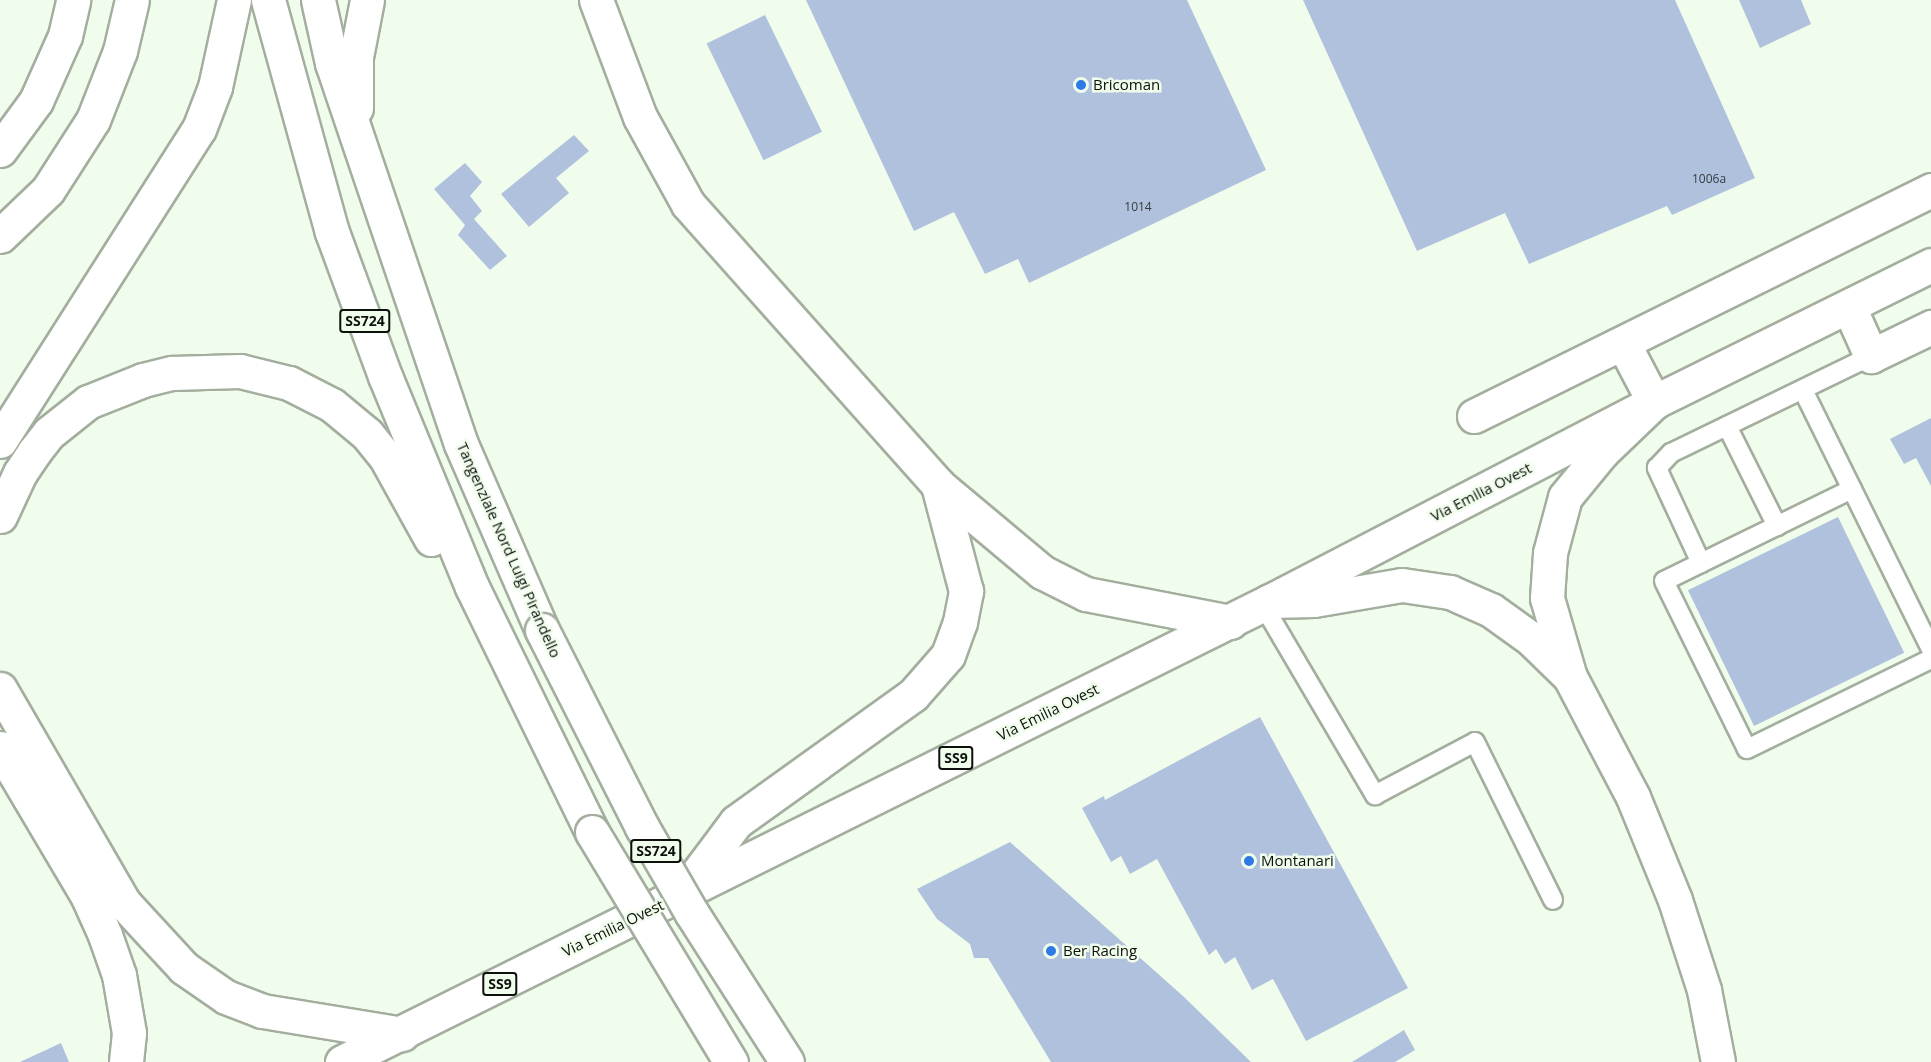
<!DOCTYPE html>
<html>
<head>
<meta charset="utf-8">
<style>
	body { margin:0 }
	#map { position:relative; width:1931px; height:1062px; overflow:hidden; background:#f1fdec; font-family:"Open Sans",sans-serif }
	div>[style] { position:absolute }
	.building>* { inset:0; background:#afc1dc; transform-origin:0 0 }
	.roads { filter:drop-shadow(2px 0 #a3ae9e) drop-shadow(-2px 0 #a3ae9e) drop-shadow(0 2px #a3ae9e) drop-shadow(0 -2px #a3ae9e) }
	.lane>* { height:18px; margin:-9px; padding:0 9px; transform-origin:9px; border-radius:9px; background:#fff }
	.street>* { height:33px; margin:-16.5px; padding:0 16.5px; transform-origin:16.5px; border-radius:16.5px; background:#fff }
	.secondary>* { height:33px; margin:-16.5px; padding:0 16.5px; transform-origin:16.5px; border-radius:16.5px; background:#fff }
	.primary>* { height:33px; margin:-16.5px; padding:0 16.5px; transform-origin:16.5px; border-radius:16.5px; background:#fff }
	.highway>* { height:33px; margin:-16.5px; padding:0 16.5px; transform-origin:16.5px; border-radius:16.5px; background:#fff }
	.bridges { filter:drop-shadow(2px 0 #a3ae9e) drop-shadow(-2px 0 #a3ae9e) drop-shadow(0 2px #a3ae9e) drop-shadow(0 -2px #a3ae9e) }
	.highway-bridge>* { height:33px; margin:-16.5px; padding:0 16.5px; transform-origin:16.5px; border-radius:16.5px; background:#fff }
	.dots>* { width:16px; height:16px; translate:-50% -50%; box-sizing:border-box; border:3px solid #f1fdec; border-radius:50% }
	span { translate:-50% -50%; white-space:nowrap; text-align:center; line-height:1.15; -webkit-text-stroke:5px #f1fdec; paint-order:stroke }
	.number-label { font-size:12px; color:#363c3f }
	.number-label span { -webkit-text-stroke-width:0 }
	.shield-label span { padding:2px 4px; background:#f1fdec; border:2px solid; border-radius:4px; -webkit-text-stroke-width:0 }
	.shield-label { font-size:14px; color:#0d100b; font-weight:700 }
	.poi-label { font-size:15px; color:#0d100b }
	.left { translate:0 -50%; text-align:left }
	.street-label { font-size:15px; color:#0d100b }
</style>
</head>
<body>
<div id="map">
	<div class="building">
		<div style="clip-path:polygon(806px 0,1187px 0,1266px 170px,1029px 283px,1018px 259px,985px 274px,954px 212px,914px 231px)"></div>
		<div style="clip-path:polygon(1303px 0,1675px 0,1755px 178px,1672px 215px,1667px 206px,1529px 264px,1505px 213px,1417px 251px)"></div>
		<div style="clip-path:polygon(1739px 0,1801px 0,1811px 24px,1760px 48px)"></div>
		<div style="left:765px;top:15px;width:130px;height:65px;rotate:64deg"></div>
		<div style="clip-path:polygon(574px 135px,589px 151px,556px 178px,569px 193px,529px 227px,501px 194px)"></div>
		<div style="clip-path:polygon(465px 163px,482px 182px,470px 196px,482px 211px,474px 219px,507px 256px,490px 270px,458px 235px,465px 225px,434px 189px)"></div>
		<div style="clip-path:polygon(1931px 418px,1931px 486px,1916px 458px,1904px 464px,1890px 439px)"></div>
		<div style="left:1838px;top:517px;width:151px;height:167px;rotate:64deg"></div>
		<div style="clip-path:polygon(1260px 717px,1408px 988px,1306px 1041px,1273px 979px,1252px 990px,1235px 957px,1225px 964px,1216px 949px,1209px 955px,1157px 859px,1130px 874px,1121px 856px,1111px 862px,1082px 808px,1104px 796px,1105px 800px)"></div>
		<div style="clip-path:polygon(1010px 842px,1184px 997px,1251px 1062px,1051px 1062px,988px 958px,974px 958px,970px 944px,937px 919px,917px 889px)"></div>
		<div style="clip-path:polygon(1404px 1030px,1415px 1050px,1395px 1062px,1352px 1062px)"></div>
		<div style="clip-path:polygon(61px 1043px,69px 1062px,20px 1062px)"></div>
	</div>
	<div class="roads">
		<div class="lane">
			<div style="left:1803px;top:390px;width:289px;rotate:63.7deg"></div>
			<div style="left:1727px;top:426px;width:112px;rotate:63.4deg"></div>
			<div style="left:1852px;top:489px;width:209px;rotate:153.9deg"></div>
			<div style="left:1664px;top:581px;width:187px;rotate:63.7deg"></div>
			<div style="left:1747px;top:749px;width:205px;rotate:-26.1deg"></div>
			<div style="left:1701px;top:563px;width:105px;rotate:-114.9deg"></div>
			<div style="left:1657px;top:468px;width:21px;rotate:-47deg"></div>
			<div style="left:1671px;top:453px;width:222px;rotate:-25.9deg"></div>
			<div style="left:1263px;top:605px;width:221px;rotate:59.5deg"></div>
			<div style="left:1375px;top:795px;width:113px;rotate:-27.9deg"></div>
			<div style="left:1475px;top:742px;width:176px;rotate:63.7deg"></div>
		</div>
		<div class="street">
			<div style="left:1849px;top:307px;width:54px;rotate:65.8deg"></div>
			<div style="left:1871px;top:356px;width:67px;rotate:-25.8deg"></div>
			<div style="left:1623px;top:343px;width:67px;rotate:62.3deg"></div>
			<div style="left:1474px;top:416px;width:510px;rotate:-26.31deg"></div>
		</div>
		<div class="secondary">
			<div style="left:1270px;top:601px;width:433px;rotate:-27.4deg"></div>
			<div style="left:1654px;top:402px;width:309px;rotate:-26.3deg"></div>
		</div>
		<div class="primary">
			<div style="left:342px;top:1062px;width:1036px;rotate:-26.42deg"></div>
		</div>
		<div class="highway">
			<div style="left:268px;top:0;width:241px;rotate:74.6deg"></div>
			<div style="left:332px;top:232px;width:153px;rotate:69.8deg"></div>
			<div style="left:385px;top:376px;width:228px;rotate:67.6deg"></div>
			<div style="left:472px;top:587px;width:273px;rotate:63.9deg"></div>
			<div style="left:318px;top:0;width:65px;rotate:77.5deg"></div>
			<div style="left:332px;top:63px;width:402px;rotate:71.3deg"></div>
			<div style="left:461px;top:444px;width:203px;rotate:66.5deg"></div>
			<div style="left:596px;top:0;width:125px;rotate:69.4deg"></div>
			<div style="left:640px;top:117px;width:99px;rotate:61.1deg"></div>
			<div style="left:688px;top:204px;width:376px;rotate:48.3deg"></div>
			<div style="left:938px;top:485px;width:136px;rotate:39.9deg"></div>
			<div style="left:1042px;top:572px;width:49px;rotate:26.6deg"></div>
			<div style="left:1086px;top:594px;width:147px;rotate:11deg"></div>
			<div style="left:356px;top:108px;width:51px;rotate:-90deg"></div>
			<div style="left:356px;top:57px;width:58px;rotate:-79.1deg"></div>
			<div style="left:0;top:150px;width:61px;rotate:-53.7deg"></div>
			<div style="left:36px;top:101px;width:71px;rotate:-66deg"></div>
			<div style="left:65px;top:36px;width:37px;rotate:-77deg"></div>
			<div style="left:0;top:236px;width:66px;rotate:-43.8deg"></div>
			<div style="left:48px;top:190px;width:83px;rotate:-57.3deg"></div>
			<div style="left:93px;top:120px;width:74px;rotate:-68.6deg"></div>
			<div style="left:120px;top:51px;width:52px;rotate:-76.8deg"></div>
			<div style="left:1654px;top:402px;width:72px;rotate:136.1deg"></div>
			<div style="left:1602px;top:452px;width:58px;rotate:129.4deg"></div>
			<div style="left:1565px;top:497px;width:58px;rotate:105deg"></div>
			<div style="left:1550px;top:553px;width:45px;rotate:93.8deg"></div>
			<div style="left:1547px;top:598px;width:82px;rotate:73.8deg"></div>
			<div style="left:1570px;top:677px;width:136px;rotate:62.3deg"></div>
			<div style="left:1633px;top:797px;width:111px;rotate:67.8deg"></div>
			<div style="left:1675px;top:900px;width:95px;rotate:72.1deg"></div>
			<div style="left:1704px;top:990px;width:73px;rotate:79deg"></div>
			<div style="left:0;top:441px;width:370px;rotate:-57.5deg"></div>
			<div style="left:199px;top:129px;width:45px;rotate:-69.1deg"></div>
			<div style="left:215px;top:87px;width:89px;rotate:-77.7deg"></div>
			<div style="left:0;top:516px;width:47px;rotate:-65.1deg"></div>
			<div style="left:20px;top:473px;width:25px;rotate:-56deg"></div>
			<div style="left:34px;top:452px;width:24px;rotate:-52deg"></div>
			<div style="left:49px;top:433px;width:50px;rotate:-38.5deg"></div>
			<div style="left:88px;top:402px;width:59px;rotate:-21.8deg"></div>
			<div style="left:143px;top:380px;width:30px;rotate:-14deg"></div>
			<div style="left:172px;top:373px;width:68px;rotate:-1.7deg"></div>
			<div style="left:240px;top:371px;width:50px;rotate:13.8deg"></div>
			<div style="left:289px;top:383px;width:48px;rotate:27.1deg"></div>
			<div style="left:332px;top:405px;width:45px;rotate:39.6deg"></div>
			<div style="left:367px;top:434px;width:28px;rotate:51deg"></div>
			<div style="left:385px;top:456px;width:95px;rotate:61deg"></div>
			<div style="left:1270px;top:601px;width:44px;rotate:-1.3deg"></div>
			<div style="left:1314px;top:600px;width:89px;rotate:-9.7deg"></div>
			<div style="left:1402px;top:585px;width:49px;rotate:8.3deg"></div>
			<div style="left:1450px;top:592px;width:45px;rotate:23.7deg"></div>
			<div style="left:1491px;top:610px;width:48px;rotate:35.7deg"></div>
			<div style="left:1530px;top:638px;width:53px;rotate:44.2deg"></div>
			<div style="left:0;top:689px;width:247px;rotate:59.9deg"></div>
			<div style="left:124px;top:903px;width:88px;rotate:47.3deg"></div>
			<div style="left:184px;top:968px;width:51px;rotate:34.6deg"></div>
			<div style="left:226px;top:997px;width:39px;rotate:21deg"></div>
			<div style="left:262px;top:1011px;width:142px;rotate:9.3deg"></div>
			<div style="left:0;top:748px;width:173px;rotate:59.4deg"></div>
			<div style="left:88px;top:897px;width:42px;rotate:65.9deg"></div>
			<div style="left:105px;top:935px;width:42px;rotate:70.7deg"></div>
			<div style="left:119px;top:975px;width:59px;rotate:80.2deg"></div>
			<div style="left:129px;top:1033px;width:29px;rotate:96deg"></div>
			<div style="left:682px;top:894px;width:90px;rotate:-53.1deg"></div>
			<div style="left:736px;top:822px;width:218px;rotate:-35.7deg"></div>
			<div style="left:913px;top:695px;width:53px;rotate:-48.8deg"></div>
			<div style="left:948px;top:655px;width:35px;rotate:-70deg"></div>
			<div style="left:960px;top:622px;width:32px;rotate:-79deg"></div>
			<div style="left:966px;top:591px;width:110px;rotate:-104.8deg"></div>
		</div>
	</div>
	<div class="bridges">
		<div class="highway-bridge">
			<div style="left:542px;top:630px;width:221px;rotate:63.1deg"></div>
			<div style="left:642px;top:827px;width:98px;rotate:60deg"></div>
			<div style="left:691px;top:912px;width:178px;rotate:57.4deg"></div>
			<div style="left:592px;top:832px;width:269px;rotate:58.9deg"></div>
		</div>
	</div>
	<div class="dots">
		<div style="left:1081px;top:85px;background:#2d79e5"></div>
		<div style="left:1249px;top:861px;background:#2d79e5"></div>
		<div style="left:1051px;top:951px;background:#2d79e5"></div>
	</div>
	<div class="number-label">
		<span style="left:1709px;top:179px">1006a</span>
		<span style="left:1138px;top:207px">1014</span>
	</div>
	<div class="shield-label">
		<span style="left:365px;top:321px">SS724</span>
		<span style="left:956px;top:758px">SS9</span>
		<span style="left:656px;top:851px">SS724</span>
		<span style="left:500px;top:984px">SS9</span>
	</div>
	<div class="poi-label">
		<span class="left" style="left:1093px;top:85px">Bricoman</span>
		<span class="left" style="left:1261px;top:861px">Montanari</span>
		<span class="left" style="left:1063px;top:951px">Ber Racing</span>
	</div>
	<div class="street-label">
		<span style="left:1481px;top:492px;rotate:-27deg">Via Emilia Ovest</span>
		<span style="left:509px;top:550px;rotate:66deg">Tangenziale Nord Luigi Pirandello</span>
		<span style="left:1048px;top:712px;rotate:-26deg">Via Emilia Ovest</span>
		<span style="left:613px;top:928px;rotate:-26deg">Via Emilia Ovest</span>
	</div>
</div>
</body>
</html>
